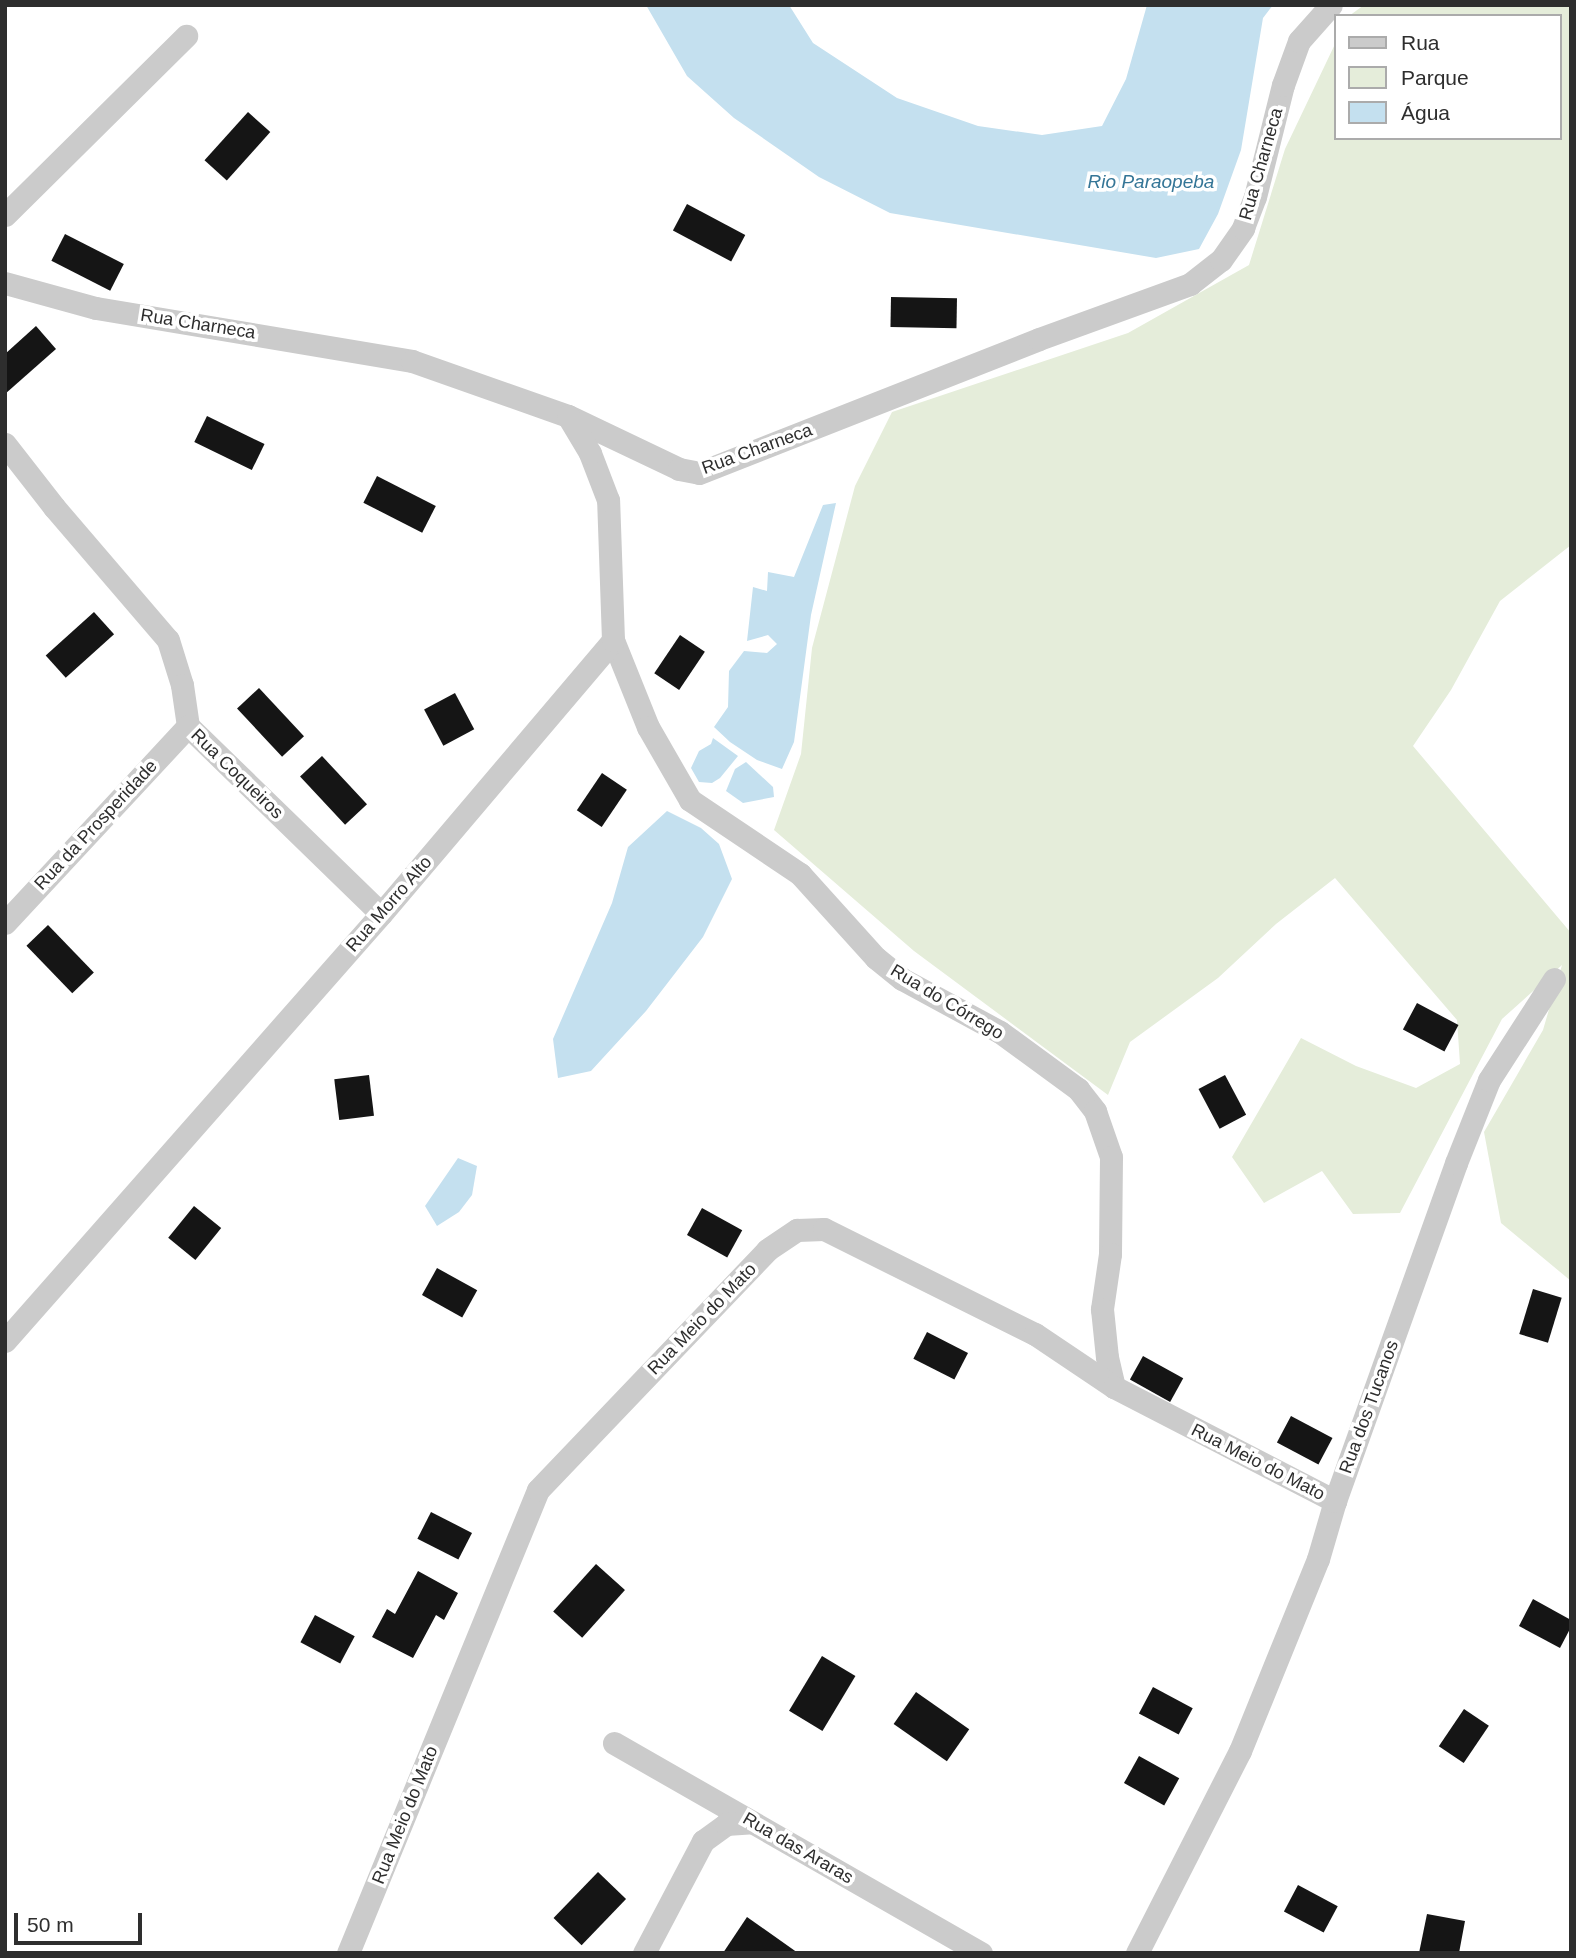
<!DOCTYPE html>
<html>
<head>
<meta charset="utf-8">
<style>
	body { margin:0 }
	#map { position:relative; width:1576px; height:1958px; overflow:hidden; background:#fff; font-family:Helvetica,sans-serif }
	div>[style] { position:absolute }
	.green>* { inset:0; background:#e5edda }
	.water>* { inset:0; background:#c4e0ef }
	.building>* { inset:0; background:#151515; transform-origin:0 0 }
	.minor>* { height:23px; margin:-11.5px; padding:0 11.5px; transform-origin:11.5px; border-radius:11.5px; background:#cbcbcb }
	span { translate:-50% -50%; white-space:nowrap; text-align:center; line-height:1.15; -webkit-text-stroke:7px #fff; paint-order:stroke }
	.street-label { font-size:18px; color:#2e2e2e }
	.water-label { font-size:19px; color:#357697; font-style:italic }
	.frame { position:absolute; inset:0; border:7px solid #2e2e2e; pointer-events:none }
	.legend { position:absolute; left:1334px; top:14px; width:228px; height:126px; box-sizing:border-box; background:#fff; border:2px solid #ababab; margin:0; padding:9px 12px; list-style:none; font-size:21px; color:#2e2e2e }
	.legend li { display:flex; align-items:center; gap:14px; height:35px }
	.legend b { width:35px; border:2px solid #ababab }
	.scale { position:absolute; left:14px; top:1913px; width:128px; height:32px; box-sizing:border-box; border:4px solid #2e2e2e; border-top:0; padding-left:9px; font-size:21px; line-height:24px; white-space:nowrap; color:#2e2e2e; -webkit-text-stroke:5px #fff; paint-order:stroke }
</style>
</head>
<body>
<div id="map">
	<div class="green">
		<div style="clip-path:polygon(1364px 5px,1571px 5px,1571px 545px,1500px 601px,1451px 690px,1413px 746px,1571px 933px,1571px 1281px,1501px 1223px,1484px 1132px,1543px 1030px,1562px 965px,1502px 1019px,1400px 1213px,1353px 1214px,1322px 1171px,1264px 1203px,1232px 1157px,1301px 1038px,1356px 1066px,1416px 1088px,1460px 1064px,1457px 1020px,1335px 878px,1276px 924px,1218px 978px,1130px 1042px,1108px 1095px,914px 951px,774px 830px,801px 754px,812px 648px,855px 486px,892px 412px,1128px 333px,1249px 265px,1285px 149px,1336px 42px,1336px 138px,1560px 138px,1560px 16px,1349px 16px)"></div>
	</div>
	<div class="water">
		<div style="clip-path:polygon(646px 5px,789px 5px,813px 43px,897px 98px,978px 126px,1042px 135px,1102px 126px,1126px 79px,1147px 5px,1273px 5px,1263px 18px,1241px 150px,1218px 214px,1199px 249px,1156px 258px,890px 213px,819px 177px,734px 118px,687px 76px)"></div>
		<div style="clip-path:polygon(836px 503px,811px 615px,794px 742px,782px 769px,757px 760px,730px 742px,714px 727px,728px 707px,729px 671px,744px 651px,767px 653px,777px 644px,768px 635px,747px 641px,753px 587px,767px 591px,768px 572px,794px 577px,823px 505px)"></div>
		<div style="clip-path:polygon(713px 738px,738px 756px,720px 778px,712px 783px,699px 782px,691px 768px,699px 751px,711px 744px)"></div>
		<div style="clip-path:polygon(746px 762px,773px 787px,774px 797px,743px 803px,726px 791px,735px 769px)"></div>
		<div style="clip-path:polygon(667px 811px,701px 828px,719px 844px,732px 879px,703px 937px,646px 1011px,591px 1071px,558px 1078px,553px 1039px,612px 903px,628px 847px)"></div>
		<div style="clip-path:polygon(458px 1158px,477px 1166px,472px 1195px,459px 1212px,437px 1226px,425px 1206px)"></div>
	</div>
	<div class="building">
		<div style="left:248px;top:112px;width:30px;height:65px;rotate:42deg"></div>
		<div style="left:687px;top:204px;width:66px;height:30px;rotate:28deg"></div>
		<div style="left:65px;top:234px;width:66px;height:30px;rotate:27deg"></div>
		<div style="left:891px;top:297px;width:66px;height:30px;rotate:1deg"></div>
		<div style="clip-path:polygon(36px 326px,56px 349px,5px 394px,5px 354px)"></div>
		<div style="left:207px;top:416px;width:64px;height:29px;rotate:26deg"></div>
		<div style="left:377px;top:476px;width:66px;height:30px;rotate:27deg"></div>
		<div style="left:94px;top:612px;width:30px;height:65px;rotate:48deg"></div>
		<div style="left:680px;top:635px;width:30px;height:46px;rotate:34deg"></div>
		<div style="left:259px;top:688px;width:66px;height:30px;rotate:47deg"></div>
		<div style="left:455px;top:693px;width:41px;height:35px;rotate:62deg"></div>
		<div style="left:322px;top:756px;width:66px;height:30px;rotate:47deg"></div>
		<div style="left:602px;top:773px;width:30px;height:45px;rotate:34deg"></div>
		<div style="left:48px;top:925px;width:66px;height:30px;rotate:46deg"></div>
		<div style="left:1417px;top:1003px;width:47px;height:30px;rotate:28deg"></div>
		<div style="left:369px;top:1075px;width:41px;height:35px;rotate:83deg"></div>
		<div style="left:1225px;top:1075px;width:45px;height:30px;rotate:62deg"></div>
		<div style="left:194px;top:1206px;width:35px;height:41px;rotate:39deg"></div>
		<div style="left:702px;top:1208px;width:46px;height:31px;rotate:29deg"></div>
		<div style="left:437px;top:1268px;width:46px;height:31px;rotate:29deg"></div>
		<div style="left:1533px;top:1289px;width:30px;height:47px;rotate:17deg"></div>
		<div style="left:927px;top:1332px;width:46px;height:30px;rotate:27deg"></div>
		<div style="left:1143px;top:1356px;width:46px;height:27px;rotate:29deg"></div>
		<div style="left:1291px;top:1416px;width:47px;height:30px;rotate:28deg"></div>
		<div style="left:431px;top:1512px;width:46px;height:30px;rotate:27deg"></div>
		<div style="left:596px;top:1564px;width:39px;height:64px;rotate:42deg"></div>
		<div style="clip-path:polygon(418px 1571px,458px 1593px,444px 1620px,436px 1615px,413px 1658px,372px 1637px,387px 1609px,395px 1614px)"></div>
		<div style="clip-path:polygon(1533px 1599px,1571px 1620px,1571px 1627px,1560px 1648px,1519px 1626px)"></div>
		<div style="left:315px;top:1615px;width:45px;height:31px;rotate:28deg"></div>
		<div style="left:822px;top:1656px;width:39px;height:64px;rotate:31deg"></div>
		<div style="left:1153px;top:1687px;width:45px;height:30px;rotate:28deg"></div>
		<div style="left:916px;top:1692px;width:65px;height:39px;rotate:35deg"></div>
		<div style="left:1464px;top:1709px;width:30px;height:45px;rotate:34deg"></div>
		<div style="left:1139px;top:1756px;width:46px;height:31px;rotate:29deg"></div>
		<div style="left:598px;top:1872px;width:39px;height:64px;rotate:44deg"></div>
		<div style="left:1298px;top:1885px;width:45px;height:30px;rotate:28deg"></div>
		<div style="clip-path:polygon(1427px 1914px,1465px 1921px,1459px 1953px,1419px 1953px)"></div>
		<div style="clip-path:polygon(747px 1917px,798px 1953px,723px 1953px)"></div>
	</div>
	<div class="minor">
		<div style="left:5px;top:215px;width:255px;rotate:-44.7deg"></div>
		<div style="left:5px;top:283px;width:94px;rotate:15.4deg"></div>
		<div style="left:96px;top:308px;width:320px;rotate:9.5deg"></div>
		<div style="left:412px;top:361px;width:165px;rotate:19.4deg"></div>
		<div style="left:568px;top:416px;width:123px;rotate:25.5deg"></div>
		<div style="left:679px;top:469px;width:20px;rotate:11deg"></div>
		<div style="left:699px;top:473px;width:365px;rotate:-21.5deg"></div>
		<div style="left:1039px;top:339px;width:161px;rotate:-20deg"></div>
		<div style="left:1190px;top:284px;width:39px;rotate:-38deg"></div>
		<div style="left:1221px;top:260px;width:39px;rotate:-55deg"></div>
		<div style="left:1243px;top:228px;width:33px;rotate:-69deg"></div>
		<div style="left:1255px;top:197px;width:115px;rotate:-76deg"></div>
		<div style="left:1283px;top:85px;width:47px;rotate:-70deg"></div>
		<div style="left:1299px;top:41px;width:48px;rotate:-48.4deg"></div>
		<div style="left:5px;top:444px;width:80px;rotate:52.1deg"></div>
		<div style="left:54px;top:507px;width:175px;rotate:49.4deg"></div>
		<div style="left:168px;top:640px;width:47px;rotate:72.7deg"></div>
		<div style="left:182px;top:685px;width:41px;rotate:81.7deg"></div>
		<div style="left:188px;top:726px;width:269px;rotate:44.2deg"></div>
		<div style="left:613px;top:640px;width:94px;rotate:68.1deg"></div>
		<div style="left:648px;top:727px;width:84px;rotate:60.1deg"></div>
		<div style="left:690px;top:800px;width:133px;rotate:33.9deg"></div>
		<div style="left:800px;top:874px;width:113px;rotate:47.9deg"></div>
		<div style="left:876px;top:958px;width:33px;rotate:39deg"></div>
		<div style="left:902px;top:979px;width:111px;rotate:28.4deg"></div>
		<div style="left:1000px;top:1032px;width:97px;rotate:36.2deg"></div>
		<div style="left:1078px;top:1089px;width:28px;rotate:52deg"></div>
		<div style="left:1095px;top:1111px;width:49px;rotate:70.8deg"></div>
		<div style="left:1111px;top:1157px;width:97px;rotate:90.6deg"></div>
		<div style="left:1110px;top:1254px;width:56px;rotate:98.3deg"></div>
		<div style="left:1102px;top:1309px;width:48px;rotate:84.1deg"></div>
		<div style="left:1107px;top:1357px;width:31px;rotate:77deg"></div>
		<div style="left:5px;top:923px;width:269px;rotate:-47.1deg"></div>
		<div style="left:5px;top:1341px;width:569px;rotate:-48.63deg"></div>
		<div style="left:381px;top:914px;width:359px;rotate:-49.7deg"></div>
		<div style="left:613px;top:640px;width:140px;rotate:-92deg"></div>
		<div style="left:608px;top:500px;width:50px;rotate:-111deg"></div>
		<div style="left:590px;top:453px;width:43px;rotate:-120.7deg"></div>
		<div style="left:614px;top:1743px;width:423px;rotate:29.8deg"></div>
		<div style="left:348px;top:1953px;width:500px;rotate:-67.69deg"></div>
		<div style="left:538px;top:1490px;width:332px;rotate:-46.3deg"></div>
		<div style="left:767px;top:1250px;width:36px;rotate:-34deg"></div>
		<div style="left:797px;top:1230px;width:27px;rotate:-2deg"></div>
		<div style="left:824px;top:1229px;width:236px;rotate:26.5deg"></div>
		<div style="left:1035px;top:1334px;width:95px;rotate:33.9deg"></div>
		<div style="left:1114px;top:1387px;width:249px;rotate:27.3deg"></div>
		<div style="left:644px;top:1953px;width:127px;rotate:-62.2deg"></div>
		<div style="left:703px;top:1841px;width:29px;rotate:-36deg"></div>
		<div style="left:726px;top:1824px;width:26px;rotate:-4deg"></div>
		<div style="left:1137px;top:1953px;width:227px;rotate:-63deg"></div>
		<div style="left:1240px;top:1751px;width:207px;rotate:-67.9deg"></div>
		<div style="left:1318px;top:1559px;width:60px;rotate:-73.7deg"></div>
		<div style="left:1335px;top:1501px;width:359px;rotate:-70.3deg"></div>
		<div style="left:1456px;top:1163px;width:89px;rotate:-68.3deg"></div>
		<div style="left:1489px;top:1080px;width:120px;rotate:-57.2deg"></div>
	</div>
	<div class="street-label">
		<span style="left:1261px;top:164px;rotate:-74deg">Rua Charneca</span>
		<span style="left:198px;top:324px;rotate:9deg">Rua Charneca</span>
		<span style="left:757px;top:449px;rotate:-20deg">Rua Charneca</span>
		<span style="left:237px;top:774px;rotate:44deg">Rua Coqueiros</span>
		<span style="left:96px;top:825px;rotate:-47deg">Rua da Prosperidade</span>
		<span style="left:389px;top:904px;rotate:-49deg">Rua Morro Alto</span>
		<span style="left:947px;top:1002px;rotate:31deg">Rua do Córrego</span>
		<span style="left:702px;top:1319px;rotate:-46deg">Rua Meio do Mato</span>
		<span style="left:1369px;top:1407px;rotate:-70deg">Rua dos Tucanos</span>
		<span style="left:1258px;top:1462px;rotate:27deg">Rua Meio do Mato</span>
		<span style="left:405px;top:1815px;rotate:-68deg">Rua Meio do Mato</span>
		<span style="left:798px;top:1848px;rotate:30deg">Rua das Araras</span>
	</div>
	<div class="water-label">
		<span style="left:1151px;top:182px">Rio Paraopeba</span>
	</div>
	<div class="frame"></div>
	<ul class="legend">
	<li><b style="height:9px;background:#cbcbcb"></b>Rua</li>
	<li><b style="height:19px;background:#e5edda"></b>Parque</li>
	<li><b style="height:19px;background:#c4e0ef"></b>Água</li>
	</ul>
	<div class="scale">50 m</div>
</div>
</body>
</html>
